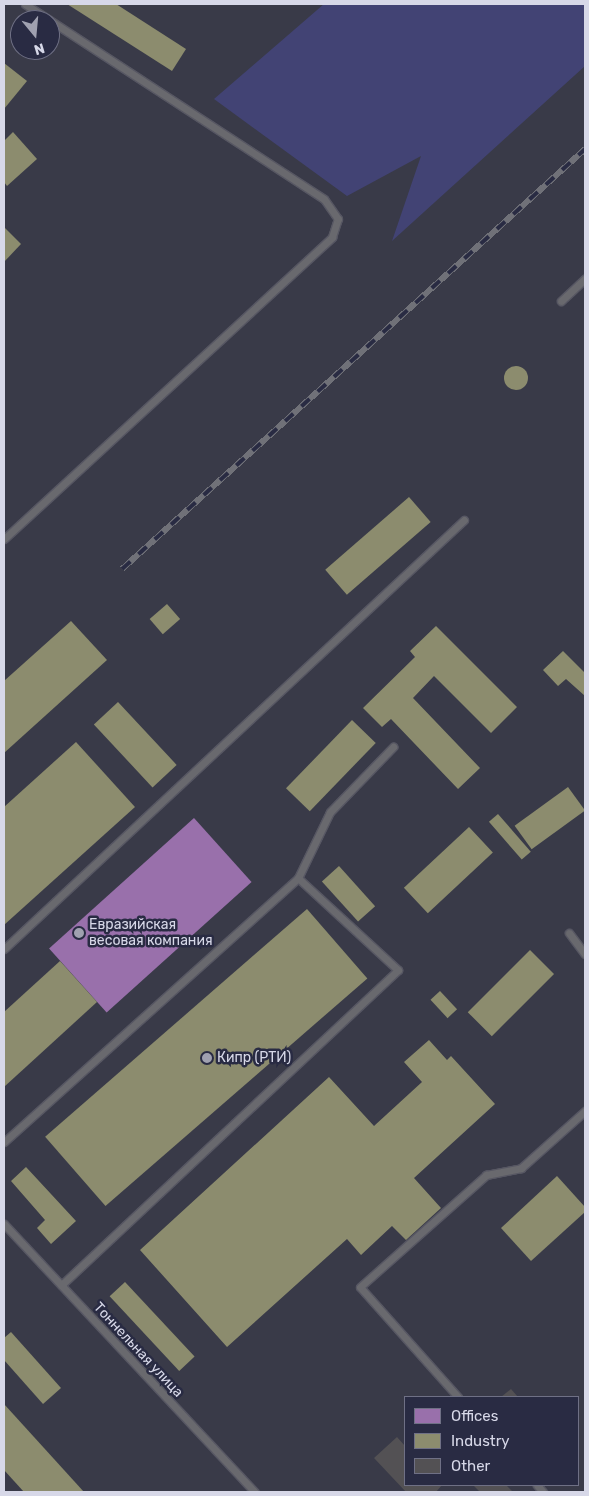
<!DOCTYPE html>
<html>
<head>
<meta charset="utf-8">
<style>
	body { margin:0 }
	#map { position:relative; width:589px; height:1496px; overflow:hidden; background:#393a48; font-family:Rubik,sans-serif }
	div>[style] { position:absolute }
	.green>* { inset:0; background:#424374 }
	.offices>* { inset:0; background:#9970ab; transform-origin:0 0 }
	.industry>* { inset:0; background:#8c8c6e; transform-origin:0 0 }
	.round { border-radius:50% }
	.building>* { inset:0; background:#535154 }
	.roads { filter:drop-shadow(1px 0 #575763) drop-shadow(-1px 0 #575763) drop-shadow(0 1px #575763) drop-shadow(0 -1px #575763) }
	.service>* { height:7px; margin:-3.5px; padding:0 3.5px; transform-origin:3.5px; border-radius:3.5px; background:#69696e }
	.rail>* { height:5.5px; margin-top:-2.75px; transform-origin:0; background:repeating-linear-gradient(90deg,#292b43 0 11px,#707178 0 22px); box-sizing:border-box; border-block:1px solid #707178 }
	.dots>* { width:14px; height:14px; translate:-50% -50%; box-sizing:border-box; border:2px solid #292b43; border-radius:50% }
	span { translate:-50% -50%; white-space:nowrap; text-align:center; line-height:1.15; -webkit-text-stroke:5px #292b43; paint-order:stroke }
	.poi-label { font-size:14px; color:#d7d8e8 }
	.left { translate:0 -50%; text-align:left }
	.street-label { font-size:14px; color:#d7d8e8 }
	.frame { position:absolute; inset:0; border:5px solid #d7d8e8; pointer-events:none }
	.legend { position:absolute; left:404px; top:1396px; width:175px; height:90px; box-sizing:border-box; background:#292b43; border:1px solid #6f7085; margin:0; padding:6px 9px; list-style:none; font-size:15px; color:#d7d8e8 }
	.legend li { display:flex; align-items:center; gap:10px; height:25px }
	.legend b { width:25px; border:1px solid #6f7085 }
	.north { position:absolute; left:10px; top:10px; width:50px; height:50px; box-sizing:border-box; background:#292b43; border:1px solid #6f7085; border-radius:50%; rotate:163deg; font-size:14px; font-weight:700; line-height:20px; text-align:center; color:#d7d8e8 }
	.north::after { content:''; display:block; margin:auto; width:18px; height:22px; background:#a0a1b0; clip-path:polygon(50% 0,100% 100%,50% 72%,0 100%) }
</style>
</head>
<body>
<div id="map">
	<div class="green">
		<div style="clip-path:polygon(324px 4px,585px 4px,585px 66px,392px 241px,421px 156px,347px 196px,214px 99px)"></div>
	</div>
	<div class="offices">
		<div style="left:194px;top:818px;width:86px;height:195px;rotate:48deg"></div>
	</div>
	<div class="industry">
		<div style="clip-path:polygon(67px 4px,116px 4px,186px 49px,172px 71px)"></div>
		<div style="clip-path:polygon(4px 63px,27px 81px,4px 109px)"></div>
		<div style="clip-path:polygon(13px 132px,37px 159px,7px 186px,4px 182px,4px 141px)"></div>
		<div style="clip-path:polygon(4px 227px,21px 244px,4px 262px)"></div>
		<div class="round" style="left:504px;top:366px;width:24px;height:24px"></div>
		<div style="left:409px;top:497px;width:33px;height:111px;rotate:49deg"></div>
		<div style="left:167px;top:604px;width:20px;height:23px;rotate:49deg"></div>
		<div style="clip-path:polygon(71px 621px,107px 660px,4px 753px,4px 681px)"></div>
		<div style="clip-path:polygon(436px 626px,517px 707px,491px 733px,434px 676px,413px 698px,480px 768px,458px 789px,391px 719px,382px 727px,363px 708px,415px 657px,410px 651px)"></div>
		<div style="clip-path:polygon(563px 651px,585px 673px,585px 696px,566px 679px,558px 686px,543px 670px)"></div>
		<div style="left:118px;top:702px;width:86px;height:33px;rotate:47deg"></div>
		<div style="left:352px;top:720px;width:33px;height:95px;rotate:44deg"></div>
		<div style="clip-path:polygon(76px 742px,135px 807px,4px 925px,4px 807px)"></div>
		<div style="left:568px;top:787px;width:29px;height:66px;rotate:54deg"></div>
		<div style="left:498px;top:814px;width:50px;height:12px;rotate:49deg"></div>
		<div style="left:469px;top:827px;width:35px;height:89px;rotate:47deg"></div>
		<div style="left:339px;top:866px;width:54px;height:23px;rotate:48deg"></div>
		<div style="left:307px;top:909px;width:92px;height:347px;rotate:49deg"></div>
		<div style="left:530px;top:950px;width:34px;height:88px;rotate:45deg"></div>
		<div style="clip-path:polygon(60px 961px,97px 1002px,4px 1087px,4px 1012px)"></div>
		<div style="left:440px;top:991px;width:25px;height:13px;rotate:47deg"></div>
		<div style="clip-path:polygon(429px 1040px,447px 1060px,451px 1056px,495px 1104px,414px 1178px,441px 1208px,406px 1240px,392px 1226px,361px 1255px,347px 1239px,227px 1347px,140px 1250px,329px 1077px,374px 1126px,422px 1082px,404px 1062px)"></div>
		<div style="clip-path:polygon(26px 1167px,76px 1221px,51px 1244px,37px 1228px,45px 1220px,11px 1181px)"></div>
		<div style="clip-path:polygon(557px 1176px,585px 1207px,585px 1212px,531px 1261px,501px 1228px)"></div>
		<div style="left:125px;top:1282px;width:102px;height:21px;rotate:47deg"></div>
		<div style="clip-path:polygon(11px 1332px,61px 1388px,43px 1404px,4px 1360px,4px 1338px)"></div>
		<div style="clip-path:polygon(4px 1404px,84px 1492px,24px 1492px,4px 1470px)"></div>
	</div>
	<div class="building">
		<div style="clip-path:polygon(511px 1389px,518px 1397px,501px 1397px)"></div>
		<div style="clip-path:polygon(397px 1437px,405px 1446px,405px 1485px,442px 1485px,436px 1492px,406px 1492px,374px 1458px)"></div>
		<div style="clip-path:polygon(473px 1485px,506px 1485px,513px 1492px,480px 1492px)"></div>
	</div>
	<div class="roads">
		<div class="service">
			<div style="left:561px;top:301px;width:33px;rotate:-43deg"></div>
			<div style="left:4px;top:539px;width:446px;rotate:-42.6deg"></div>
			<div style="left:332px;top:237px;width:19px;rotate:-72deg"></div>
			<div style="left:338px;top:219px;width:24px;rotate:-125deg"></div>
			<div style="left:324px;top:199px;width:357px;rotate:-146.9deg"></div>
			<div style="left:298px;top:878px;width:73px;rotate:-64.1deg"></div>
			<div style="left:330px;top:812px;width:91px;rotate:-45.9deg"></div>
			<div style="left:569px;top:933px;width:26px;rotate:53deg"></div>
			<div style="left:4px;top:949px;width:629px;rotate:-43deg"></div>
			<div style="left:4px;top:1142px;width:395px;rotate:-41.9deg"></div>
			<div style="left:298px;top:878px;width:136px;rotate:42.6deg"></div>
			<div style="left:398px;top:970px;width:461px;rotate:136.9deg"></div>
			<div style="left:4px;top:1224px;width:367px;rotate:46.9deg"></div>
			<div style="left:458px;top:1397px;width:147px;rotate:-131.7deg"></div>
			<div style="left:360px;top:1287px;width:169px;rotate:-41.6deg"></div>
			<div style="left:486px;top:1175px;width:36px;rotate:-11deg"></div>
			<div style="left:521px;top:1168px;width:86px;rotate:-41.7deg"></div>
			<div style="left:537px;top:1485px;width:9px;rotate:49deg"></div>
		</div>
	</div>
	<div class="rail">
		<div style="left:122px;top:569px;width:625px;rotate:-42.21deg"></div>
	</div>
	<div class="dots">
		<div style="left:79px;top:933px;background:#a0a1b0"></div>
		<div style="left:207px;top:1058px;background:#a0a1b0"></div>
	</div>
	<div class="poi-label">
		<span class="left" style="left:89px;top:933px">Евразийская<br>весовая компания</span>
		<span class="left" style="left:217px;top:1058px">Кипр (РТИ)</span>
	</div>
	<div class="street-label">
		<span style="left:138px;top:1350px;rotate:47deg">Тоннельная улица</span>
	</div>
	<div class="frame"></div>
	<ul class="legend">
	<li><b style="height:14px;background:#9970ab"></b>Offices</li>
	<li><b style="height:14px;background:#8c8c6e"></b>Industry</li>
	<li><b style="height:14px;background:#535154"></b>Other</li>
	</ul>
	<div class="north">N</div>
</div>
</body>
</html>
